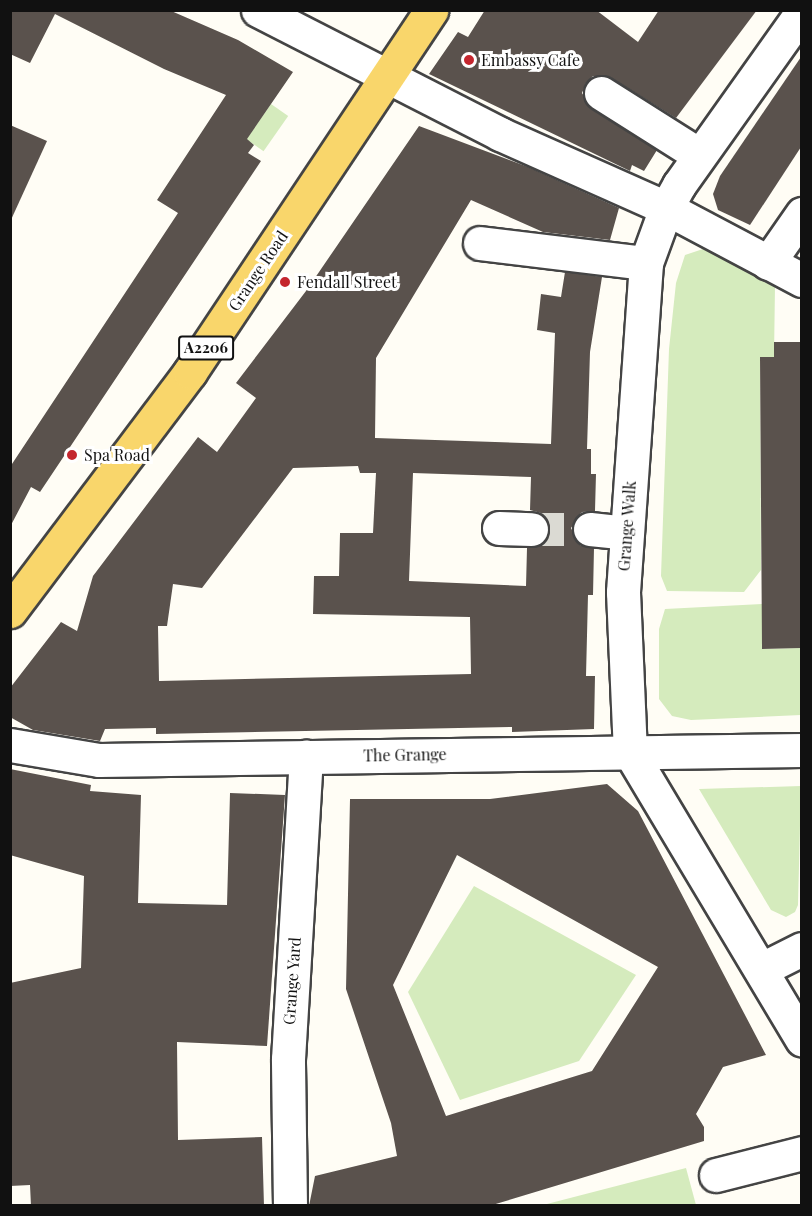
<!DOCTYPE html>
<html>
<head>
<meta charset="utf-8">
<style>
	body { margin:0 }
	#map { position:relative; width:812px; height:1216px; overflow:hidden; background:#fffdf5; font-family:"Playfair Display",serif }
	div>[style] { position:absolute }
	.green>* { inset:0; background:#d5ebbd; transform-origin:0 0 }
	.building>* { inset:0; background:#5a524d }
	.minor-tunnel>* { height:33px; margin-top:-16.5px; transform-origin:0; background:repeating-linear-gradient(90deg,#dbdad3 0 33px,transparent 0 49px) }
	.roads { filter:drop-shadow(2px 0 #444) drop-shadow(-2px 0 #444) drop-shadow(0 2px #444) drop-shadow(0 -2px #444) }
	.minor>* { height:33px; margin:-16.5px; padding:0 16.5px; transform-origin:16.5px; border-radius:16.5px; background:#fff }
	.major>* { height:33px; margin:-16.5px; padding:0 16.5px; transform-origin:16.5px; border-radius:16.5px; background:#f9d66b }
	.dots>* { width:16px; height:16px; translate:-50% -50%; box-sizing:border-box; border:3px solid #fff; border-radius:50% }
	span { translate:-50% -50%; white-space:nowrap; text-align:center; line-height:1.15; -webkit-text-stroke:6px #fff; paint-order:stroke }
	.shield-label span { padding:2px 4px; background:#fff; border:2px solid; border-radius:4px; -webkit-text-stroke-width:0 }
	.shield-label { font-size:15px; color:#111; font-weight:700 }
	.poi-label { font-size:16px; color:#111 }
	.left { translate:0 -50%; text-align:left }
	.street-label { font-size:16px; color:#111 }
	.frame { position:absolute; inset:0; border:12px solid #111; pointer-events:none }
</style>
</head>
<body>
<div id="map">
	<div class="green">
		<div style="left:271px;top:104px;width:21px;height:43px;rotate:35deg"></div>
		<div style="clip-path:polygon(706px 248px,770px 277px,775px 286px,774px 357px,760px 357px,761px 570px,744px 592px,667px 591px,661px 576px,669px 349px,676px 283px,685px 255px)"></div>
		<div style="clip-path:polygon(762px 604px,763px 649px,801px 648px,801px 715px,691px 720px,672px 716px,659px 699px,659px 629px,665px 609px)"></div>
		<div style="clip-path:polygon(801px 786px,798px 905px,795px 912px,786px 917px,771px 910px,699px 789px)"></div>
		<div style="clip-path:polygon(474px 886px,636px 975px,579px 1061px,460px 1100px,408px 992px)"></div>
		<div style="clip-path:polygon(686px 1168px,696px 1205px,543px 1205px)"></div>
	</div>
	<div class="building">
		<div style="clip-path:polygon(10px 10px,169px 10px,238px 40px,293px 72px,247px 139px,254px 145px,248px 153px,261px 161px,40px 492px,31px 487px,10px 527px,10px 467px,178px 213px,157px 200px,226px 95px,164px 69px,55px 14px,30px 63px,10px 54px)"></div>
		<div style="clip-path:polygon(485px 10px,596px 10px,638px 42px,659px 10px,757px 10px,676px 118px,610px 77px,593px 76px,586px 83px,582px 93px,591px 108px,657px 150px,644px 171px,632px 165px,630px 171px,429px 74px,458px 32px,468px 37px)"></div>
		<div style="clip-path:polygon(801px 57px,801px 147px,750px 225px,718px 210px,713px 194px,720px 176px)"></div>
		<div style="clip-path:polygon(10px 125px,47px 141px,10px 222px)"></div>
		<div style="clip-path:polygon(evenodd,419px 126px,528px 167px,619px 208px,610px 240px,543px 232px,471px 200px,376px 358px,375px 438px,551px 444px,555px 333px,537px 330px,541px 294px,561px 297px,565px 272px,602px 277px,590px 352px,587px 449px,591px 449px,591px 474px,596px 474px,595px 511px,582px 512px,571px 528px,579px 544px,594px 548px,593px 595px,588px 595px,586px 676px,595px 676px,594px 729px,512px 732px,512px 727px,156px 734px,156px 728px,105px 729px,100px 741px,33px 730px,10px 717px,10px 688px,61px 622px,77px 631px,93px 576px,198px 437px,217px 452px,256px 398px,236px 383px,306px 291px,419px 126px,358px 466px,360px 473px,376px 473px,373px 533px,340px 533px,339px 576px,314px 576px,313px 614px,470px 617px,471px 674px,159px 681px,158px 626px,167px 626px,173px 584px,202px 588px,293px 468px,358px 466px,419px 126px,413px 473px,531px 477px,530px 510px,541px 513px,550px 530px,540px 545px,527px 548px,526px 586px,409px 581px,413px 473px)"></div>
		<div style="clip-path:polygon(774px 342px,801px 342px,801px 648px,762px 649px,760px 357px,774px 357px)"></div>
		<div style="clip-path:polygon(10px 769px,91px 785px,90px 791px,141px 795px,138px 903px,227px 905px,230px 793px,285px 795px,267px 1046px,177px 1042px,178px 1140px,262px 1137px,264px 1206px,31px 1206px,30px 1185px,10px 1186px,10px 983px,81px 968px,84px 876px,10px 855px)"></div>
		<div style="clip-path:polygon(evenodd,607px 784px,638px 811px,766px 1055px,723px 1067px,696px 1114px,704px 1127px,704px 1141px,489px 1206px,309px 1206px,315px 1176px,397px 1156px,391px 1123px,346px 989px,350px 799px,490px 799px,607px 784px,457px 855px,658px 967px,592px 1071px,446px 1116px,393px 985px,457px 855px)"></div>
	</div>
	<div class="minor-tunnel">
		<div style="left:531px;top:529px;width:59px"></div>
	</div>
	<div class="roads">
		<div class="minor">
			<div style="left:258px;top:10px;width:272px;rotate:27.1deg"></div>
			<div style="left:500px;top:134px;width:182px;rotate:24deg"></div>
			<div style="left:666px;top:208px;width:154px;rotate:27.9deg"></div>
			<div style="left:802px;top:12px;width:212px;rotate:125.4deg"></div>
			<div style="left:679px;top:185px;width:26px;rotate:119deg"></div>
			<div style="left:666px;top:208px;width:59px;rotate:110deg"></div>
			<div style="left:646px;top:263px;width:330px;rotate:94deg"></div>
			<div style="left:623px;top:592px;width:160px;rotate:87.5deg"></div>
			<div style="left:630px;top:752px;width:335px;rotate:59.1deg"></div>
			<div style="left:601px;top:93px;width:116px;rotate:32.3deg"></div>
			<div style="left:480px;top:243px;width:167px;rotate:6.9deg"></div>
			<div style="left:768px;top:263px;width:60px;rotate:-55.2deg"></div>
			<div style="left:499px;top:528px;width:32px;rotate:2deg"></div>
			<div style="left:590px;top:529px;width:37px;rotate:6deg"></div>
			<div style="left:10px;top:745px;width:90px;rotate:9.6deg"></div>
			<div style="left:99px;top:760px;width:703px;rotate:-0.81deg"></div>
			<div style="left:762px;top:969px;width:45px;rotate:-26.6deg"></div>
			<div style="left:716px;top:1175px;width:89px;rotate:-14.3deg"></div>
			<div style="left:290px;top:1206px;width:147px;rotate:-90.8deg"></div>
			<div style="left:288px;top:1059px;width:303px;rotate:-86.6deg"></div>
		</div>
		<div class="major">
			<div style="left:10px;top:611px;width:299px;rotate:-53deg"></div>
			<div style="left:190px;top:372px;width:435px;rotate:-56.3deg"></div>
		</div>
	</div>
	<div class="dots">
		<div style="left:469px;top:60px;background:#c4262e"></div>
		<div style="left:285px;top:282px;background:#c4262e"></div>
		<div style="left:72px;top:455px;background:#c4262e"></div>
	</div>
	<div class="shield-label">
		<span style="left:206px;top:348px">A2206</span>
	</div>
	<div class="poi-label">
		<span class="left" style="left:481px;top:60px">Embassy Cafe</span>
		<span class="left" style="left:297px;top:282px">Fendall Street</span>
		<span class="left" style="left:84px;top:455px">Spa Road</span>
	</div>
	<div class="street-label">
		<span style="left:258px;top:271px;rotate:-56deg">Grange Road</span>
		<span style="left:627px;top:526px;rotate:-86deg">Grange Walk</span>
		<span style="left:405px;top:755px;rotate:-1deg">The Grange</span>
		<span style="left:292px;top:981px;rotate:-86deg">Grange Yard</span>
	</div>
	<div class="frame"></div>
</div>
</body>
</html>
